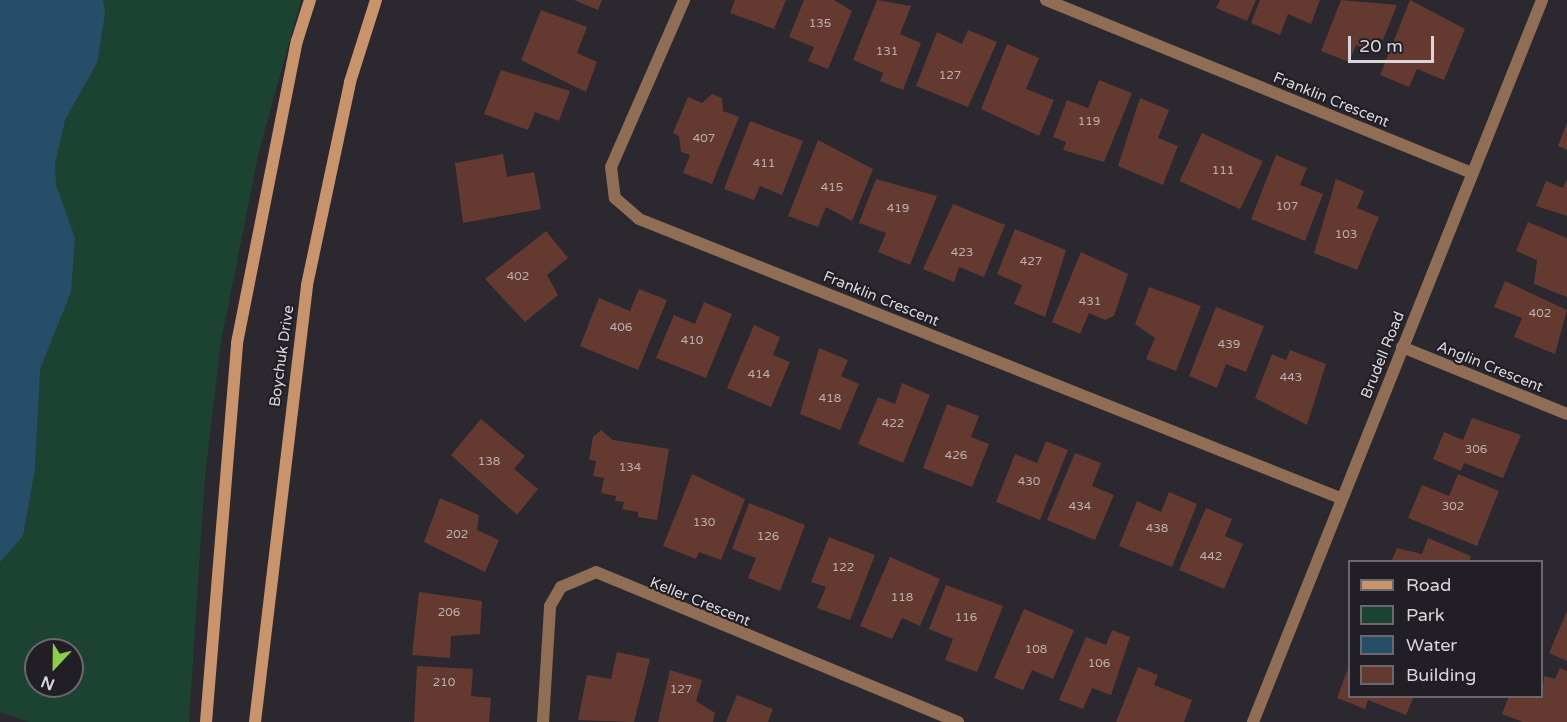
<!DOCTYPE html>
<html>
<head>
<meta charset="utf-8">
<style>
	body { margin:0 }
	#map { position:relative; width:1567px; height:722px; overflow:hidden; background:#2b282f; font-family:"Varela Round",sans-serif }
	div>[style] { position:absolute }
	.green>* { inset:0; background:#1c4331 }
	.water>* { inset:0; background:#264e68 }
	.building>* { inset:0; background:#643a30; transform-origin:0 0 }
	.street>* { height:12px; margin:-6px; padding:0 6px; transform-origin:6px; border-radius:6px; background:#8f6e55 }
	.secondary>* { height:12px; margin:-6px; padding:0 6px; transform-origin:6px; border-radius:6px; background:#c9946c }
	span { translate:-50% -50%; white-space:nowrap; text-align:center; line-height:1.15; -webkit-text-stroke:4.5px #211f25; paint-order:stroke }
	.number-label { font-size:12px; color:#bbafb0 }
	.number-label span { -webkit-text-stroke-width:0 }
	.street-label { font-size:15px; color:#d8d6db }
	.legend { position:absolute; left:1348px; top:560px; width:195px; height:138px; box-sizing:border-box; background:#211f25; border:2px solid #6a686e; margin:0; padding:8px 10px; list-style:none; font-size:18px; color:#d8d6db }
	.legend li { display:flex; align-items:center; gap:12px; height:30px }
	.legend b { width:30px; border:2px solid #6a686e }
	.north { position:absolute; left:24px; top:638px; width:60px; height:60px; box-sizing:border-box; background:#211f25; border:2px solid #6a686e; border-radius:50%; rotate:202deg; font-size:16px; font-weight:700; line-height:24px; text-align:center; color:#d8d6db }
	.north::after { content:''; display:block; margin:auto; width:21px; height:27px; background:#8cce46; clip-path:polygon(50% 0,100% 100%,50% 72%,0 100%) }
	.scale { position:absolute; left:1348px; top:36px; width:86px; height:27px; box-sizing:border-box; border:3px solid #d8d6db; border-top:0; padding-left:8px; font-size:18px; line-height:21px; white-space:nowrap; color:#d8d6db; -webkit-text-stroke:4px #211f25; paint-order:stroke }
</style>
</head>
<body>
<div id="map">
	<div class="green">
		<div style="clip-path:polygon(evenodd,0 0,301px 0,259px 151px,221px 342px,205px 476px,189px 722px,29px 722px,0 712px,0 0,36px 650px,72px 650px,72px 686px,36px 686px,36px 650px)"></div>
	</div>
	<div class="water">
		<div style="clip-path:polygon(0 0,103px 0,105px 13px,97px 63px,65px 120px,55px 164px,56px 185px,75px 238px,71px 292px,40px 369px,35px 468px,23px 536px,0 562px)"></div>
	</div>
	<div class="building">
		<div style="clip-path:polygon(574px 0,602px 0,598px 10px)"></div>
		<div style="clip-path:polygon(735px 0,786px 0,774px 29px,730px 13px)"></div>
		<div style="clip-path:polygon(804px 0,834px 0,852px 11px,828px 69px,808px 61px,814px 47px,789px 37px)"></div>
		<div style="clip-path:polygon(877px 0,911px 6px,900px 34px,921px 43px,903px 90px,880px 81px,883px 73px,853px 60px)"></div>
		<div style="clip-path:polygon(1220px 0,1256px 0,1247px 21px,1216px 8px)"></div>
		<div style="clip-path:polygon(1260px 0,1320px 0,1311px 24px,1288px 14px,1280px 35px,1251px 23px)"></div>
		<div style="clip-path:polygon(1341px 0,1397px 5px,1383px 40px,1378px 38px,1366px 49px,1356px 45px,1349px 62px,1321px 51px)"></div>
		<div style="clip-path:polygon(1410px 0,1465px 29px,1444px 80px,1417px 69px,1409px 87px,1380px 75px)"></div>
		<div style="clip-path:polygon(541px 10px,587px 27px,577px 53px,597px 62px,586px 92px,521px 60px)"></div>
		<div style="clip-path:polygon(968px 30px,997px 42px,968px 107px,916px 86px,937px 32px,962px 44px)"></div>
		<div style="clip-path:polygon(1007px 44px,1039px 58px,1026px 89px,1054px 100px,1039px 136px,981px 109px)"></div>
		<div style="clip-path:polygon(501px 70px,570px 91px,559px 121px,535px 112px,528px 130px,484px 114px)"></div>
		<div style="clip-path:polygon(1099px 80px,1132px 93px,1104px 162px,1063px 150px,1066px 142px,1053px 137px,1067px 100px,1088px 108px)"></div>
		<div style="clip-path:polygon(712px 94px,722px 98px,723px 111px,739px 117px,712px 184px,683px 173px,690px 155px,681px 152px,679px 136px,673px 133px,688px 97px,702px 103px)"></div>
		<div style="clip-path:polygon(1140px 98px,1169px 110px,1158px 138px,1178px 146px,1163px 185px,1118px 166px)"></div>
		<div style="clip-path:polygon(750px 121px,803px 141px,782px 195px,760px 186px,754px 200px,724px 189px)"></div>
		<div style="clip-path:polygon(1567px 123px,1567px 150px,1558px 146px)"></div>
		<div style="left:1202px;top:133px;width:67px;height:53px;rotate:25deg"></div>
		<div style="clip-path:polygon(818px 140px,873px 169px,852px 221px,826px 207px,818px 227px,788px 216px)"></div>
		<div style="clip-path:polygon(503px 154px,507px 177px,534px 172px,541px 209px,463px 223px,455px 163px)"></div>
		<div style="clip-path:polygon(1276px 155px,1307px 168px,1300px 185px,1323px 194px,1305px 241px,1251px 219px)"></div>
		<div style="clip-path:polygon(876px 179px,937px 196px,910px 265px,878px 252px,886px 233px,859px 223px)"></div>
		<div style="clip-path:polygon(1336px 179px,1364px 191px,1357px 208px,1379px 217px,1357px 270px,1314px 253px)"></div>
		<div style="clip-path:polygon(1567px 179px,1567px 216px,1536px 206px,1546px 181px,1563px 188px)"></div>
		<div style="clip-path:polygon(953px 204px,1005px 225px,984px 277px,959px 267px,954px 282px,923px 269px)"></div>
		<div style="clip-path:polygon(1528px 222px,1567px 238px,1567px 297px,1534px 284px,1537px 260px,1516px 251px)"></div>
		<div style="clip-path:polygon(1015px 229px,1066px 250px,1045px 317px,1014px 304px,1022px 285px,997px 274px)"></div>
		<div style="clip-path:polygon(546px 231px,568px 258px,547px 275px,558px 295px,525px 322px,485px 279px)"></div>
		<div style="clip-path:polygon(1081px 252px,1128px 274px,1114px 316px,1105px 320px,1089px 313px,1080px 334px,1052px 322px)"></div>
		<div style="clip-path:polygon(1505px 281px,1567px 310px,1555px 354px,1514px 337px,1522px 318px,1494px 307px)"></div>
		<div style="clip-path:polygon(1149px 287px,1201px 306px,1176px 371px,1146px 359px,1155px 338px,1135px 324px)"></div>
		<div style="clip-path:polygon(639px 289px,667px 300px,638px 370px,580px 346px,599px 298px,630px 311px)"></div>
		<div style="clip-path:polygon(704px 302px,732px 314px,706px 378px,656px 358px,674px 315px,695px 324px)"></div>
		<div style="clip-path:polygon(1216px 307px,1264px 326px,1246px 372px,1226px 364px,1217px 388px,1189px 376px)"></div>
		<div style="clip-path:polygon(754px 325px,780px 337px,773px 355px,790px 362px,771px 407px,727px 388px)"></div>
		<div style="clip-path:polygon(819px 348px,848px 360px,841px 376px,859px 384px,840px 430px,800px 414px)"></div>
		<div style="clip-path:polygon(1290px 350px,1326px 364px,1307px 425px,1255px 398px,1272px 354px,1286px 360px)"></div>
		<div style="clip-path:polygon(902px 383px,930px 395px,903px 463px,858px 444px,878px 397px,895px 404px)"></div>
		<div style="clip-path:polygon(947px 404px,979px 416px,971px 437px,989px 444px,972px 487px,923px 468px)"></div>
		<div style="clip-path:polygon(1472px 418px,1521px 435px,1503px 478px,1464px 463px,1461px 471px,1433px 459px,1444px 432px,1463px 440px)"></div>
		<div style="clip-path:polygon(481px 419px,525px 456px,514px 469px,538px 489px,517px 515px,451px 455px)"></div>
		<div style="clip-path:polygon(601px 430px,613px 440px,669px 449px,657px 520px,638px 517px,638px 512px,622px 509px,624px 502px,615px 501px,616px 496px,601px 493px,604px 478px,593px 476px,596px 461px,589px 460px,593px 437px)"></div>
		<div style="clip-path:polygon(1046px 441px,1068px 450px,1040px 520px,996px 502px,1015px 454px,1037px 463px)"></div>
		<div style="clip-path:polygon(1075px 453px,1101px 463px,1092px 486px,1114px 495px,1095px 540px,1047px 520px)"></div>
		<div style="clip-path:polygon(692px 474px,745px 499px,721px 560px,699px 552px,696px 559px,663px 546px)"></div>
		<div style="clip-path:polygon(1458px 474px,1499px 491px,1477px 546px,1408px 518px,1422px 485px,1449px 496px)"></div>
		<div style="clip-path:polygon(1169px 492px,1197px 504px,1172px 567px,1119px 546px,1137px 501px,1161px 512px)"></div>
		<div style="clip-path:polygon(440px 498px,479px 515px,477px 530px,499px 540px,485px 572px,424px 542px)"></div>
		<div style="clip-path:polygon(749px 503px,805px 525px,780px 591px,748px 578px,756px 558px,732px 549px)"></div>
		<div style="clip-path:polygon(1206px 508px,1232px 519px,1225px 536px,1243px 544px,1224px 589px,1179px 570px)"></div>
		<div style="clip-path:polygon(829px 537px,875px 555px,850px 620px,817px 608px,826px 587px,811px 582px)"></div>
		<div style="clip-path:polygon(1428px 538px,1471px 556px,1469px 562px,1391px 562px,1397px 548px,1422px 554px)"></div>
		<div style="clip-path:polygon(890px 557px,940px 579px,920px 626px,902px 618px,892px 639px,860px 626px)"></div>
		<div style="clip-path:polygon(946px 585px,1003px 606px,977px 672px,945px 660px,953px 639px,929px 629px)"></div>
		<div style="clip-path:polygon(419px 592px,482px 601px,480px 634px,451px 636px,450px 658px,412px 655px)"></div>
		<div style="clip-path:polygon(1024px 609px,1074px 630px,1053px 679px,1032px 670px,1023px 690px,994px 678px)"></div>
		<div style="clip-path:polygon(1567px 611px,1567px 661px,1549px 653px)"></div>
		<div style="clip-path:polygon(1112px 630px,1130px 637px,1111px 695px,1092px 688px,1083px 709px,1059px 700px,1086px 637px,1106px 645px)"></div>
		<div style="clip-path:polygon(617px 652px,650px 659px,634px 722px,578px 720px,587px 675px,611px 679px)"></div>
		<div style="clip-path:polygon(417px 666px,473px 669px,471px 696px,491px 698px,489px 722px,414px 722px)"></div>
		<div style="clip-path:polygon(1349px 666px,1350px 696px,1414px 696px,1406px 715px,1368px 700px,1365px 709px,1337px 698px)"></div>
		<div style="clip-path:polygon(1138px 667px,1158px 675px,1154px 685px,1192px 700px,1184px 722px,1116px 722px)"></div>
		<div style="clip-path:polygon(1560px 668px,1567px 671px,1567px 722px,1523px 722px,1502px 714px,1509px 696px,1542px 696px,1544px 676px,1555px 679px)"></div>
		<div style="clip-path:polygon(670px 670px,702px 680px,696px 701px,715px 713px,713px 722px,658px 722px)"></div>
		<div style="clip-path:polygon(737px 695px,773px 709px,768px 722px,726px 722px)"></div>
	</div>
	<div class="street">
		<div style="left:684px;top:0;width:182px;rotate:113.6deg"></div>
		<div style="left:611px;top:167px;width:31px;rotate:83deg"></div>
		<div style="left:615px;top:198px;width:32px;rotate:41deg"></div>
		<div style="left:639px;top:219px;width:754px;rotate:21.7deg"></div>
		<div style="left:1046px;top:0;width:459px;rotate:22.1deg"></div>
		<div style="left:1402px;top:347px;width:178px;rotate:22.1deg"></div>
		<div style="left:543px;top:722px;width:116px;rotate:-86.5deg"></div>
		<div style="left:550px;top:606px;width:22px;rotate:-60deg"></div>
		<div style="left:561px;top:587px;width:38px;rotate:-23deg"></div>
		<div style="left:596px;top:572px;width:392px;rotate:22.5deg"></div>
		<div style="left:1253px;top:722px;width:778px;rotate:-68.18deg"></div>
	</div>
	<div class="secondary">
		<div style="left:206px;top:722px;width:380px;rotate:-85.3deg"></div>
		<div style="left:237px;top:343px;width:308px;rotate:-78.8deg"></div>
		<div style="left:297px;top:41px;width:43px;rotate:-72.4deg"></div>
		<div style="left:255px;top:722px;width:440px;rotate:-83.2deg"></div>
		<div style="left:307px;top:285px;width:208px;rotate:-78deg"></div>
		<div style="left:350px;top:82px;width:86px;rotate:-72.4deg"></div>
	</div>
	<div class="number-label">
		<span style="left:820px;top:24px">135</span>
		<span style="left:887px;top:52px">131</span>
		<span style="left:950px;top:76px">127</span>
		<span style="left:1089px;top:122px">119</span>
		<span style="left:704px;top:139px">407</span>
		<span style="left:764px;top:164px">411</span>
		<span style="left:1223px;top:171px">111</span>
		<span style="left:832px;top:188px">415</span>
		<span style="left:1287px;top:207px">107</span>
		<span style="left:898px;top:209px">419</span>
		<span style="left:1346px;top:235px">103</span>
		<span style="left:962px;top:253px">423</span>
		<span style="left:1031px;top:262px">427</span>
		<span style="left:518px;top:277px">402</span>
		<span style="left:1090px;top:302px">431</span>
		<span style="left:1540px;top:314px">402</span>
		<span style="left:621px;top:328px">406</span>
		<span style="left:692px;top:341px">410</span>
		<span style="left:1229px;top:345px">439</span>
		<span style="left:759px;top:375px">414</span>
		<span style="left:1291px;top:378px">443</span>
		<span style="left:830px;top:399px">418</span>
		<span style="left:893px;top:424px">422</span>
		<span style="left:1476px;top:450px">306</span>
		<span style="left:956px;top:456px">426</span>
		<span style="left:489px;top:462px">138</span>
		<span style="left:630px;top:468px">134</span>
		<span style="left:1029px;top:482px">430</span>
		<span style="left:1080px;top:507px">434</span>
		<span style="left:1453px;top:507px">302</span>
		<span style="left:704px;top:523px">130</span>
		<span style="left:1157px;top:529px">438</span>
		<span style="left:457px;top:535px">202</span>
		<span style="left:768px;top:537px">126</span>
		<span style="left:1211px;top:557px">442</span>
		<span style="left:843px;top:568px">122</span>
		<span style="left:902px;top:598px">118</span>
		<span style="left:449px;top:613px">206</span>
		<span style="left:966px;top:618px">116</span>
		<span style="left:1036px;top:650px">108</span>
		<span style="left:1099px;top:664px">106</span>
		<span style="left:444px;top:683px">210</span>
		<span style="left:681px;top:690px">127</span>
	</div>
	<div class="street-label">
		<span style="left:1331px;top:100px;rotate:22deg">Franklin Crescent</span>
		<span style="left:881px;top:299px;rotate:22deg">Franklin Crescent</span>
		<span style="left:1383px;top:355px;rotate:-68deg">Brudell Road</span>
		<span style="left:282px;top:356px;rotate:-82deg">Boychuk Drive</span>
		<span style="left:1490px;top:367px;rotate:22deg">Anglin Crescent</span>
		<span style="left:700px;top:602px;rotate:22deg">Keller Crescent</span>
	</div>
	<ul class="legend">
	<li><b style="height:8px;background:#c9946c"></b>Road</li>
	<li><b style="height:16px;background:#1c4331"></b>Park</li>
	<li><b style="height:16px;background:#264e68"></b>Water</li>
	<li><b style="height:16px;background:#643a30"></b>Building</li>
	</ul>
	<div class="north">N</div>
	<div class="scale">20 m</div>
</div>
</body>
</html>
